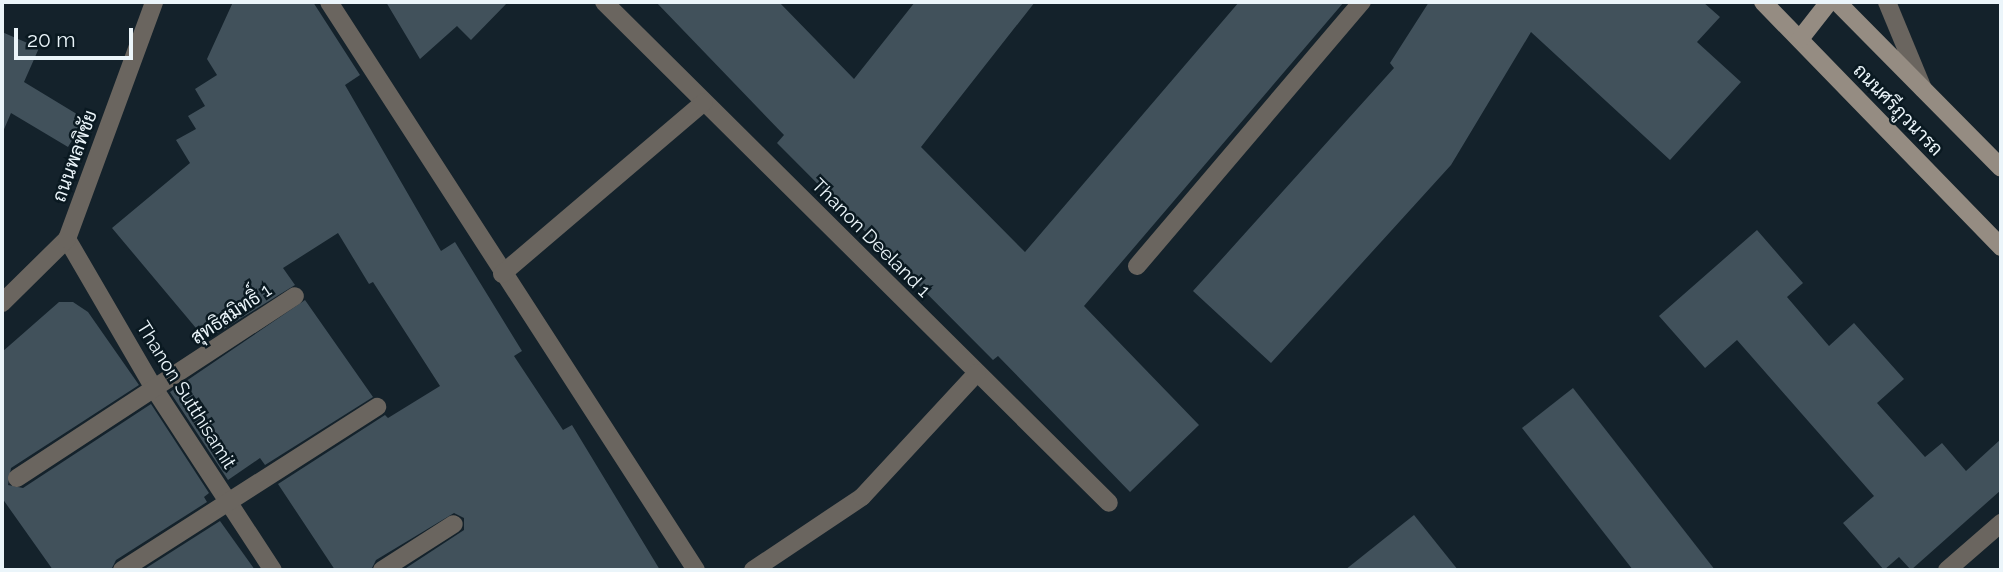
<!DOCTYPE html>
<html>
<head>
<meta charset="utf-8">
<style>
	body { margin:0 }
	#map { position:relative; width:2003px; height:572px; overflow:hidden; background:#14222b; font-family:Raleway,Sarabun,sans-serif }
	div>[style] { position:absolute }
	.building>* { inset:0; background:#41515b }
	.service>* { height:18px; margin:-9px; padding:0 9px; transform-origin:9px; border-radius:9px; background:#6a655f }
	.minor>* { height:18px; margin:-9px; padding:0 9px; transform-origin:9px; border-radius:9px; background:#6a655f }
	.tertiary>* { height:18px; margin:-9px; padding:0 9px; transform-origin:9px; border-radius:9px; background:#6a655f }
	.secondary>* { height:18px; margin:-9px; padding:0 9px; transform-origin:9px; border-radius:9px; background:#958c82 }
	span { translate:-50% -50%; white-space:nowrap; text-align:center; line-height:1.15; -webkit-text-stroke:5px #0a1921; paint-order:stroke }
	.street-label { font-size:19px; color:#ebf5fa }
	.frame { position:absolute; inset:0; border:4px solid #ebf5fa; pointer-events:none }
	.scale { position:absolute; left:14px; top:28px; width:119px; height:32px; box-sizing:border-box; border:4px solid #ebf5fa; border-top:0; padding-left:9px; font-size:21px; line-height:24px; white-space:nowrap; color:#ebf5fa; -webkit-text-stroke:5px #0a1921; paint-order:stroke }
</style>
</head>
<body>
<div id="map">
	<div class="building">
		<div style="clip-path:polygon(233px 2px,313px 2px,360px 75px,345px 85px,441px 251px,455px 242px,522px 351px,514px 356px,563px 430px,572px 425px,660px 570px,403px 570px,464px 530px,464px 518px,454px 513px,376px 560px,371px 570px,335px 570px,278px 484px,385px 415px,388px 418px,440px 386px,373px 282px,369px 284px,338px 233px,283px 268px,295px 285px,206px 340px,112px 228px,190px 163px,176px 140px,196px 129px,188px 116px,205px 106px,195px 89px,217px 75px,207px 59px)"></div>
		<div style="clip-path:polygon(386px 2px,508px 2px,471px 40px,457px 26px,420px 59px)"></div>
		<div style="clip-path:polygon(656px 2px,779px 2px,854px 79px,915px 2px,1035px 2px,921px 147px,1025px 252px,1239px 2px,1344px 2px,1084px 306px,1199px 425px,1130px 492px,998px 356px,993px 360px,777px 143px,784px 135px)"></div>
		<div style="clip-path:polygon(1429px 2px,1703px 2px,1720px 17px,1697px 42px,1741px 82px,1670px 160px,1531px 32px,1451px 165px,1271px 363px,1193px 291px,1394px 68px,1390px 63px)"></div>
		<div style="clip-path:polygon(2px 32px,39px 48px,24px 82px,85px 119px,68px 147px,11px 113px,2px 134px)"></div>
		<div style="clip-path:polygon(1757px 230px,1803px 283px,1787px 297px,1829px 346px,1854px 323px,1904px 379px,1877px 403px,1925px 457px,1942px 443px,1966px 471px,2001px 439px,2001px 490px,1911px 570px,1899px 557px,1884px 570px,1843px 523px,1874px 496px,1737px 340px,1705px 368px,1659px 316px)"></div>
		<div style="clip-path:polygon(305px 300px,373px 397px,265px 465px,260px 458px,228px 480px,170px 392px)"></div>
		<div style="clip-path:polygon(59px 302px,73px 302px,88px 312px,139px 385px,11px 468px,8px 485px,23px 488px,151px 404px,209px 493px,204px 497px,207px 502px,116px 560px,111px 570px,53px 570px,2px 498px,2px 352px)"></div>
		<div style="clip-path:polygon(1573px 388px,1715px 570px,1633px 570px,1522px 428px)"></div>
		<div style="clip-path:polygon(1414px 515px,1458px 570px,1345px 570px)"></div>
		<div style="clip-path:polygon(220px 521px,255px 570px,143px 570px)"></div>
	</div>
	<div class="service">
		<div style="left:1137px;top:266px;width:347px;rotate:-49.6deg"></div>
		<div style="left:1947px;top:570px;width:72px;rotate:-41deg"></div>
	</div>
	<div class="minor">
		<div style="left:329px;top:2px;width:676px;rotate:57.13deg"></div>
		<div style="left:604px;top:2px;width:711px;rotate:44.77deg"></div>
		<div style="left:67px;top:239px;width:175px;rotate:59.8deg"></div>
		<div style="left:155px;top:390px;width:215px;rotate:56.8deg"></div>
		<div style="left:502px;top:274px;width:265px;rotate:-40.4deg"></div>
		<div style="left:17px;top:478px;width:332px;rotate:-33.2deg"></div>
		<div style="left:122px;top:570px;width:303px;rotate:-32.6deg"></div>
		<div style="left:382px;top:570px;width:85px;rotate:-32.6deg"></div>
		<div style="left:753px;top:570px;width:131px;rotate:-33.8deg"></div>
		<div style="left:862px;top:497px;width:169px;rotate:-47.2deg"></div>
	</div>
	<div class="tertiary">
		<div style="left:1887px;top:2px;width:94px;rotate:67.5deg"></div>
		<div style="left:2px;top:303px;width:91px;rotate:-44.6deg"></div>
		<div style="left:67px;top:239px;width:252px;rotate:-69.8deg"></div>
	</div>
	<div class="secondary">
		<div style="left:1763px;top:2px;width:342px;rotate:45.8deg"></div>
		<div style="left:1837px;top:2px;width:233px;rotate:45.3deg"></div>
		<div style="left:1800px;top:39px;width:47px;rotate:-51.9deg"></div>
	</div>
	<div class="street-label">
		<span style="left:1898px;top:110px;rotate:46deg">ถนนศรีภูวนารถ</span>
		<span style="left:75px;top:156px;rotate:-70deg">ถนนพลพิชัย</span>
		<span style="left:871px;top:238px;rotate:45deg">Thanon Deeland 1</span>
		<span style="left:231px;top:314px;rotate:-34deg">สุทธิสมิทธิ์ 1</span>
		<span style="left:186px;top:395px;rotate:58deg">Thanon Sutthisamit</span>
	</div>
	<div class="frame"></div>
	<div class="scale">20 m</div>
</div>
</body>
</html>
